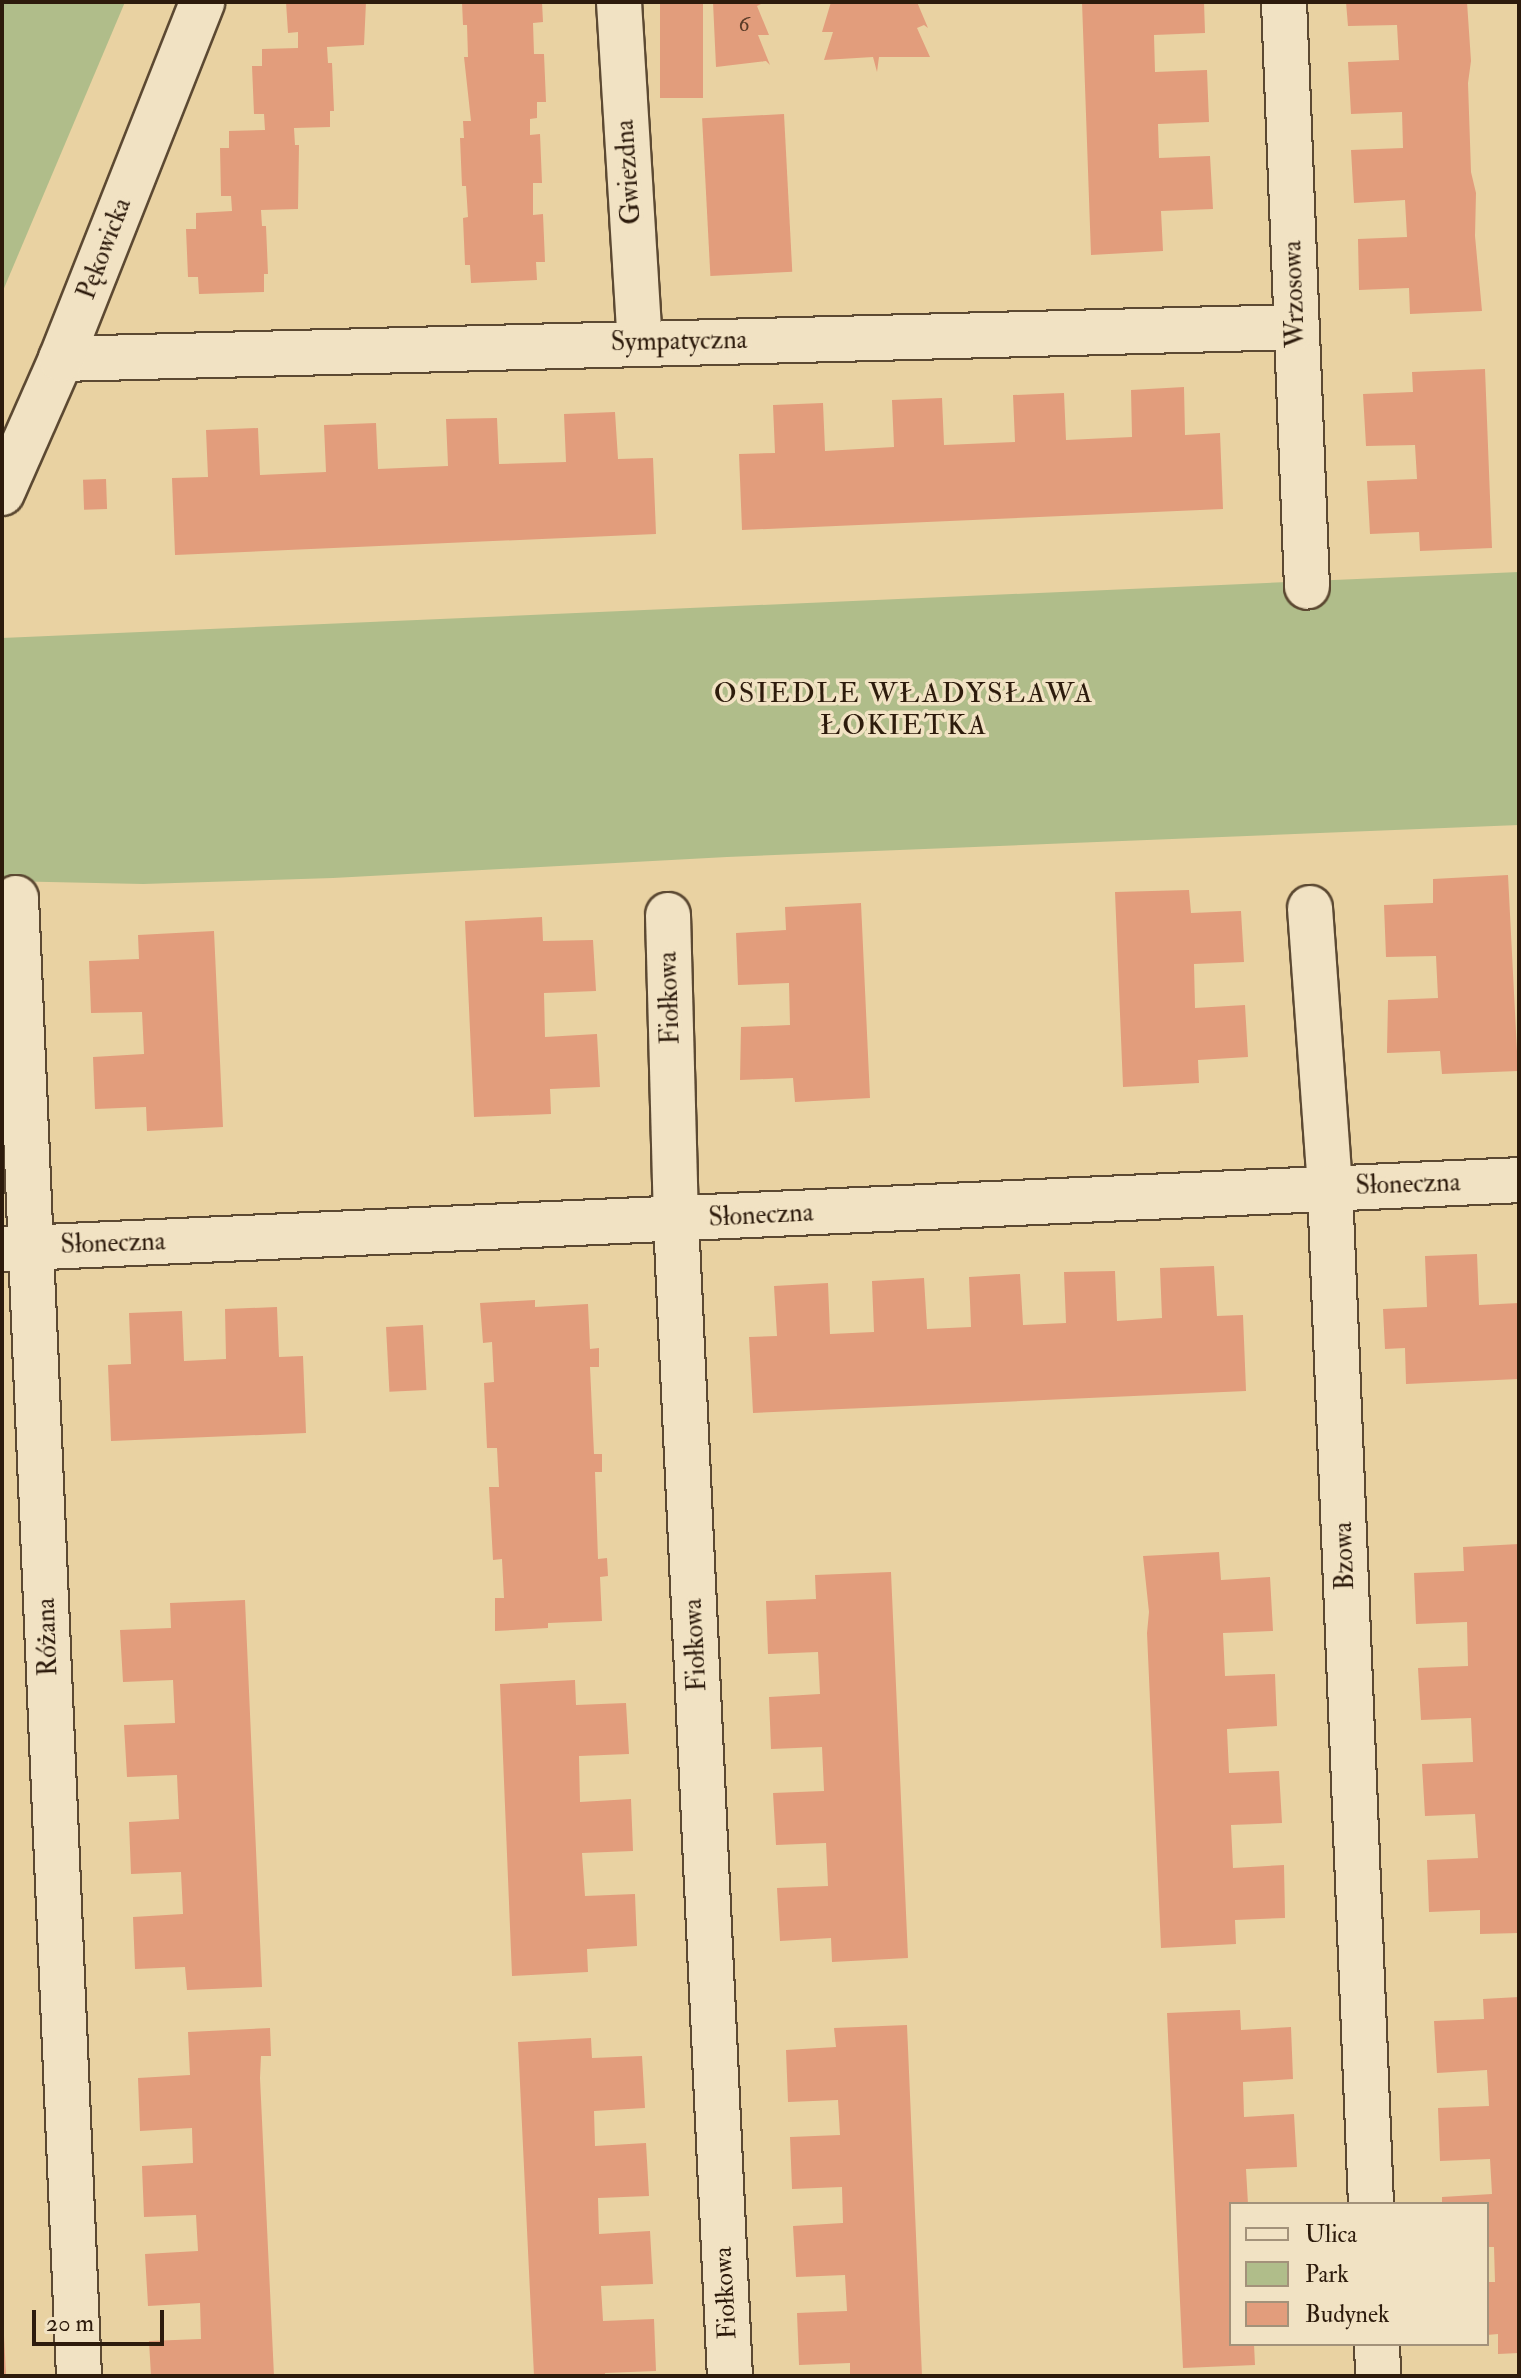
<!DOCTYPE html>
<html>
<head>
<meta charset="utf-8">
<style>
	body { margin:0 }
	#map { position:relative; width:1521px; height:2378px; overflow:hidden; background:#e9d2a2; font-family:"IM FELL Double Pica",serif }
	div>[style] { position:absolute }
	.green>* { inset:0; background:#b0bd8a }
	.building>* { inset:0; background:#e29d7c; transform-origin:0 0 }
	.roads { filter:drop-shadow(2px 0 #5c4932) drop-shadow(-2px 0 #5c4932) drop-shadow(0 2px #5c4932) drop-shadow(0 -2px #5c4932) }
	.minor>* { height:44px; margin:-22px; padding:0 22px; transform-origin:22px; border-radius:22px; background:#f1e2c3 }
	span { translate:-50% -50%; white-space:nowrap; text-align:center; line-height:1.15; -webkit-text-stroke:7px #f1e2c3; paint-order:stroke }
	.number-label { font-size:22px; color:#5a3c28 }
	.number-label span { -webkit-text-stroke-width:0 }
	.street-label { font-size:26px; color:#2d1b0c }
	.neighbourhood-label { font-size:28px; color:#2d1b0c; letter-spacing:2px }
	.frame { position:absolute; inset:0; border:4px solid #2d1b0c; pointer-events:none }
	.legend { position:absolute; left:1229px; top:2202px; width:260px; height:144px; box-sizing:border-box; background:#f1e2c3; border:2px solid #a3927a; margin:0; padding:10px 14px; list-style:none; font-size:24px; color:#2d1b0c }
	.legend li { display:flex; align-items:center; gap:16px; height:40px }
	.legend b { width:40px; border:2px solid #a3927a }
	.scale { position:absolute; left:32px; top:2310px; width:132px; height:36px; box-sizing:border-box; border:4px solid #2d1b0c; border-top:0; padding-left:10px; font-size:24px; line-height:28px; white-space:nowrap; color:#2d1b0c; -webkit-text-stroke:6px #f1e2c3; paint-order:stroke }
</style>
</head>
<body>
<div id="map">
	<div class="green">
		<div style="clip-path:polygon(2px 2px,125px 2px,2px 293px)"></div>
		<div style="clip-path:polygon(1519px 572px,1519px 825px,727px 857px,333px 878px,143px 884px,2px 881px,2px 638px)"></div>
	</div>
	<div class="building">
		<div style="clip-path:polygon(286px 2px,366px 2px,364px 45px,327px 47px,328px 63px,332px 63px,334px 111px,330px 111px,330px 127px,294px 128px,295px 145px,299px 145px,298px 209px,261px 210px,262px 226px,266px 226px,268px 274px,264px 274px,264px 292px,199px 294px,198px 277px,188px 277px,186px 229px,196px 229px,196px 213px,232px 211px,231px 196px,221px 196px,220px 148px,229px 148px,229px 131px,265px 130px,264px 114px,254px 114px,252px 66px,262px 66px,262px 49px,298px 48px,298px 32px,288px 33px)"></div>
		<div style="clip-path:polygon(462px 2px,542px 2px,543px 22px,533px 23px,534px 54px,544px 54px,546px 102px,537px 102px,537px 118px,530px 119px,530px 135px,540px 134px,542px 183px,533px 183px,533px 215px,543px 214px,545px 262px,536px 262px,537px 280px,471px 283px,470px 265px,465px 265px,463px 218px,468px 217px,466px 186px,462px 186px,460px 138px,464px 138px,463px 121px,471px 121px,464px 57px,468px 57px,467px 25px,463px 25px)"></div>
		<div style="left:660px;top:2px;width:43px;height:96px"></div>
		<div style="clip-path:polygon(713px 2px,765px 2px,757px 6px,769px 35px,758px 35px,770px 65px,766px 61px,716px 67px)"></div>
		<div style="clip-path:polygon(831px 2px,917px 2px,928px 28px,924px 25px,917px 28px,930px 57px,879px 57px,877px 72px,873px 57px,824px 60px,833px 32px,822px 32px)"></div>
		<div style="clip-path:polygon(1082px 2px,1204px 2px,1205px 33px,1154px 35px,1155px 72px,1207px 70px,1209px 122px,1158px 124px,1159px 158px,1210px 156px,1213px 209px,1161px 211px,1163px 251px,1091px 255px)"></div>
		<div style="clip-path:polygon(1346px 2px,1467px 2px,1471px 61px,1468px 83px,1471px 172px,1476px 193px,1475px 236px,1482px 311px,1410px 314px,1409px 288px,1359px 290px,1358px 239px,1407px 237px,1405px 200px,1354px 203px,1351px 150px,1403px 148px,1402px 112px,1351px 114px,1348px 62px,1399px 60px,1397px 25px,1348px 26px)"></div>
		<div style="left:784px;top:114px;width:158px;height:82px;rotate:87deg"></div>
		<div style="clip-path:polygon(1485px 369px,1492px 548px,1420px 551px,1419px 532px,1370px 534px,1367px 481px,1417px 479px,1415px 445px,1366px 446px,1363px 394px,1413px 392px,1412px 372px)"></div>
		<div style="clip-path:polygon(1184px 387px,1185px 435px,1220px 433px,1223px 509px,742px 530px,739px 454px,775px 453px,773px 405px,823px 403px,825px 451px,894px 447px,892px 400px,942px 398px,944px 445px,1015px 442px,1013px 395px,1064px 393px,1066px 440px,1132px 437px,1131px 390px)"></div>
		<div style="clip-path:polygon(615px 412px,618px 459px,653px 458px,656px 534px,175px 555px,172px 478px,208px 477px,206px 430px,258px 428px,260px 475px,326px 472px,324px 425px,376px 423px,378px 469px,448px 466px,446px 419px,497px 418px,499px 464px,566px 462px,564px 414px)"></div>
		<div style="left:106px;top:479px;width:30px;height:23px;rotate:88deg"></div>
		<div style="clip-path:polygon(1508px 875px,1518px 1071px,1442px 1074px,1440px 1051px,1387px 1053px,1388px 1000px,1438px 998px,1436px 956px,1386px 957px,1384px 905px,1433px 903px,1433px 879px)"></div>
		<div style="clip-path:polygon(1189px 890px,1191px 913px,1241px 911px,1244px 962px,1194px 964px,1195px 1008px,1245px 1005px,1248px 1057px,1198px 1060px,1199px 1083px,1123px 1087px,1115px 892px)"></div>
		<div style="clip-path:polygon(861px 903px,870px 1098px,795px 1102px,793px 1078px,740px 1080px,741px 1027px,790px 1025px,789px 983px,738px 985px,736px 933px,786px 930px,785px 907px)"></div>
		<div style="clip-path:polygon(542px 917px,543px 941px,593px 940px,596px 991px,544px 993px,545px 1037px,597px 1034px,600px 1087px,550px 1089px,551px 1114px,474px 1117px,465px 921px)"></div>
		<div style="clip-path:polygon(214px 931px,223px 1127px,147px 1131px,146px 1107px,95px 1109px,93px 1057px,144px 1054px,142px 1012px,91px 1013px,89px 961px,139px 959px,138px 935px)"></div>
		<div style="clip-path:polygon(1477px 1254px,1479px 1305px,1519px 1303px,1519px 1379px,1406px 1384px,1405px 1348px,1385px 1349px,1383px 1309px,1427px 1307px,1425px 1256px)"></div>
		<div style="clip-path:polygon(1214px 1266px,1217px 1316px,1243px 1315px,1246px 1391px,753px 1413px,749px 1337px,777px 1336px,774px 1286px,828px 1283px,830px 1334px,874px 1332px,872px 1281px,924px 1278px,927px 1329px,971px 1327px,969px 1277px,1020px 1274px,1023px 1325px,1066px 1323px,1064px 1272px,1115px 1271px,1117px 1321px,1162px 1318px,1160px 1268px)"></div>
		<div style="clip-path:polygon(535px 1300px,535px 1307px,588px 1304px,590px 1349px,599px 1348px,599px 1367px,590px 1367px,594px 1454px,602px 1454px,602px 1472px,595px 1472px,598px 1559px,607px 1558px,608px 1576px,600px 1577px,602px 1621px,548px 1623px,548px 1628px,495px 1631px,495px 1598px,504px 1598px,502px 1559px,493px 1560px,489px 1487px,499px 1487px,497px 1448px,487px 1448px,484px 1383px,494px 1382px,492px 1342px,483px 1343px,480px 1303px)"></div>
		<div style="clip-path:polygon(277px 1307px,279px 1357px,303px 1356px,306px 1433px,111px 1441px,108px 1365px,131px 1364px,129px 1313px,182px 1311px,184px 1361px,226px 1359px,225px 1309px)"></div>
		<div style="left:423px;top:1325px;width:65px;height:37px;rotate:87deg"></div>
		<div style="clip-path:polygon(1519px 1544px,1519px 1933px,1480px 1934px,1480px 1910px,1429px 1912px,1427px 1860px,1478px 1858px,1475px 1814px,1425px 1816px,1422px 1764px,1473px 1762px,1471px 1718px,1421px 1720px,1418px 1668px,1468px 1666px,1467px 1622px,1416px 1624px,1414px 1573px,1464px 1571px,1463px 1547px)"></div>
		<div style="clip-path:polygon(1219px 1552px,1221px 1580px,1270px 1577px,1273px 1631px,1223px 1633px,1225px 1676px,1275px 1674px,1277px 1726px,1227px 1729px,1229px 1773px,1279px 1771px,1282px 1823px,1231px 1825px,1233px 1868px,1284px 1865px,1285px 1918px,1235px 1920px,1236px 1944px,1161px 1948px,1147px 1633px,1149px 1612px,1143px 1556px)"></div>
		<div style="clip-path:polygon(891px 1572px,908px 1958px,832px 1962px,831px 1938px,780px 1941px,777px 1888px,828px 1886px,826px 1843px,776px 1845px,773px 1793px,824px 1791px,822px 1747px,771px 1749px,769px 1697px,820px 1694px,818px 1652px,768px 1654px,766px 1601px,816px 1599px,815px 1575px)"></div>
		<div style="clip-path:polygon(245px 1600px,262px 1987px,187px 1990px,185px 1967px,135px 1969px,133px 1917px,183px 1914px,181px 1872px,131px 1874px,129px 1822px,179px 1819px,177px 1775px,127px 1777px,124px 1725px,175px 1723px,173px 1680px,123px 1682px,120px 1630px,171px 1628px,170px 1603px)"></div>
		<div style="clip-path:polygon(575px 1680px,576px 1705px,626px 1703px,629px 1754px,579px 1756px,580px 1802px,631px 1799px,633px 1851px,582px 1853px,585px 1896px,635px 1894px,637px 1946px,587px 1949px,588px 1972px,512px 1976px,500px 1684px)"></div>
		<div style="clip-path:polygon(1519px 1997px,1519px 2353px,1498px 2354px,1498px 2334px,1487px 2335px,1487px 2282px,1495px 2282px,1494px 2247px,1487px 2247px,1487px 2204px,1442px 2204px,1442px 2197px,1492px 2194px,1490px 2159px,1440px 2161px,1438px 2108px,1489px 2106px,1487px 2070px,1437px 2073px,1434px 2021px,1484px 2019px,1483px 1999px)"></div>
		<div style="clip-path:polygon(1240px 2010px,1241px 2030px,1291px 2027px,1293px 2079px,1243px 2082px,1244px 2117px,1294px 2114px,1297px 2167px,1246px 2169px,1248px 2204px,1231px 2204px,1231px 2344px,1254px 2344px,1255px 2365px,1183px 2368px,1167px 2013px)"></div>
		<div style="clip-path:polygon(907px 2025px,922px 2376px,850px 2376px,850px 2363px,799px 2365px,797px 2313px,847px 2311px,845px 2275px,796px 2277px,793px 2226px,843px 2223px,842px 2187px,792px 2189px,790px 2137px,840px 2135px,838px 2100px,788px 2102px,786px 2050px,836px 2047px,834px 2028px)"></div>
		<div style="clip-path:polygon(270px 2028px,271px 2056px,261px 2056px,260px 2078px,274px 2376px,151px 2376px,149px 2341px,201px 2339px,200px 2303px,148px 2306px,145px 2254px,198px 2251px,196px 2215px,144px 2217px,142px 2166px,193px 2163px,192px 2128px,140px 2131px,138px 2078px,190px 2075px,188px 2032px)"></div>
		<div style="clip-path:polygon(591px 2038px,592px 2058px,642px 2056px,645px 2108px,594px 2111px,595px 2146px,646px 2143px,649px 2196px,598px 2198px,599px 2234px,650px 2231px,653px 2284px,601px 2286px,603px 2321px,654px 2319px,656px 2371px,605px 2373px,605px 2376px,534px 2376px,518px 2042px)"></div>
		<div style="clip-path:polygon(2px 2336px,4px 2336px,6px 2374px,2px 2374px)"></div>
	</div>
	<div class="roads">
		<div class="minor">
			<div style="left:619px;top:2px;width:341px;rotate:86.5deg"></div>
			<div style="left:1284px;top:2px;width:585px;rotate:87.75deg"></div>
			<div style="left:61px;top:359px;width:1235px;rotate:-1.48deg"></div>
			<div style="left:2px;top:493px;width:146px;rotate:-66.2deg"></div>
			<div style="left:61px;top:359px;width:384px;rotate:-68.4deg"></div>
			<div style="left:16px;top:898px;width:1479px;rotate:87.56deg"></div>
			<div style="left:1310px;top:908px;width:281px;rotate:85.9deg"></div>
			<div style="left:1330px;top:1188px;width:1017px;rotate:87.69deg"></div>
			<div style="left:668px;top:915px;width:305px;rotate:88.5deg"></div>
			<div style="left:676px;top:1220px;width:1157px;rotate:87.33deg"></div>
			<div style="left:2px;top:1249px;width:1519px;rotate:-2.6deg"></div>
			<div style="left:1377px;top:2344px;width:32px;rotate:88deg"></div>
		</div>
	</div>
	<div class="number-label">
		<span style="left:744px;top:25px">6</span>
	</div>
	<div class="street-label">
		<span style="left:629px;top:172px;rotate:-94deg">Gwiezdna</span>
		<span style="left:105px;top:249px;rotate:-69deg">Pękowicka</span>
		<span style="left:1295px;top:294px;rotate:-92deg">Wrzosowa</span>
		<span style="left:679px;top:342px;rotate:-1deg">Sympatyczna</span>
		<span style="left:670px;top:998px;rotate:-92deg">Fiołkowa</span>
		<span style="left:1408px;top:1185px;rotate:-2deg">Słoneczna</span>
		<span style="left:761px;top:1216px;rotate:-3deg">Słoneczna</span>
		<span style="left:113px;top:1244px;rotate:-2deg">Słoneczna</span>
		<span style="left:1345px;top:1556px;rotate:-92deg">Bzowa</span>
		<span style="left:48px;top:1637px;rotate:-92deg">Różana</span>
		<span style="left:696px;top:1645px;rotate:-93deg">Fiołkowa</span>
		<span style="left:726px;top:2293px;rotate:-93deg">Fiołkowa</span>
	</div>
	<div class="neighbourhood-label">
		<span style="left:904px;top:710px">OSIEDLE WŁADYSŁAWA<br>ŁOKIETKA</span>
	</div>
	<div class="frame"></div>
	<ul class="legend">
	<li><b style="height:10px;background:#f1e2c3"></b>Ulica</li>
	<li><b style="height:22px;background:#b0bd8a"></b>Park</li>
	<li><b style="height:22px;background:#e29d7c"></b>Budynek</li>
	</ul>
	<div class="scale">20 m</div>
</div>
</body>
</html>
